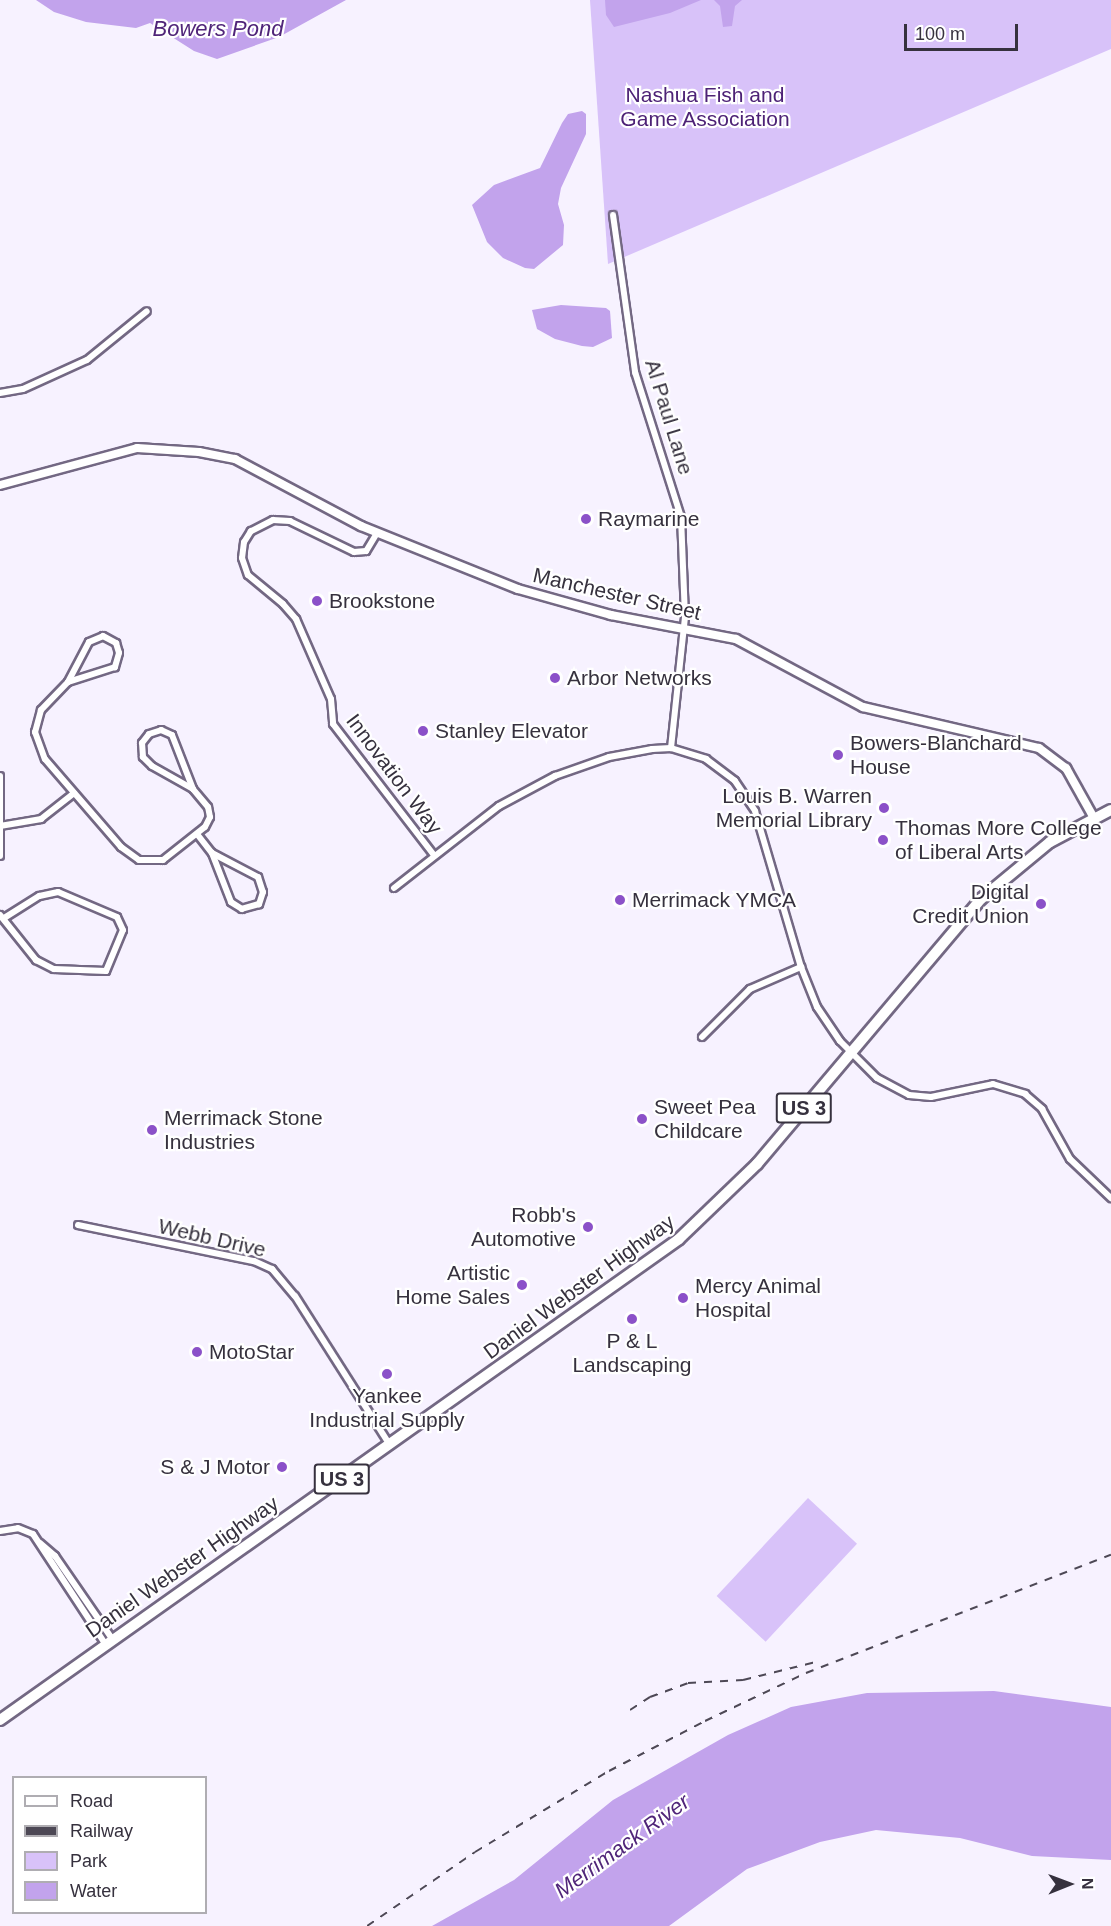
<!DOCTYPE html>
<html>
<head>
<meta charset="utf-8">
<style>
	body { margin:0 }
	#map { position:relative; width:1111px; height:1926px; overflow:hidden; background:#f7f2ff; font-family:Helvetica,sans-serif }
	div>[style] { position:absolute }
	.green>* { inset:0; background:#d8c2f9; transform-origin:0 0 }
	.water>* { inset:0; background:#c2a3ec }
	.roads { filter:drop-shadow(2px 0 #736883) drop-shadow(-2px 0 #736883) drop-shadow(0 2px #736883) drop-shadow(0 -2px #736883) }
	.minor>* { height:6px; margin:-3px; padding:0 3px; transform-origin:3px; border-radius:3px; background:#fff }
	.tertiary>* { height:8px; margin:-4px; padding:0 4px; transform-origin:4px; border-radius:4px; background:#fff }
	.primary>* { height:10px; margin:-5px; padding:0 5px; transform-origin:5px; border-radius:5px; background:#fff }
	.rail>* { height:2px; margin-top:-1px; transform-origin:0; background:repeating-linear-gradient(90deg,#4d4855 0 8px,transparent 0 16px) }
	.dots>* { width:16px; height:16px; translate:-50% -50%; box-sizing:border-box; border:3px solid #fff; border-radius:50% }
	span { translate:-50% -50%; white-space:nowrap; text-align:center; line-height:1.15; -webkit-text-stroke:4.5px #fff; paint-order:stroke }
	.shield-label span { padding:2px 4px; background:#fff; border:2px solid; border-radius:4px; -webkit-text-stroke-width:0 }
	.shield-label { font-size:20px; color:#36313e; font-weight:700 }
	.park-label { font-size:21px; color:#4d2276 }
	.street-label { font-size:21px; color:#36313e }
	.poi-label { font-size:21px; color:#36313e }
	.left { translate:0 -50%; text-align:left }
	.right { translate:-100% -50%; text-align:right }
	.water-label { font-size:22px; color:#502579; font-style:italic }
	.legend { position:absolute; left:12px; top:1776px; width:195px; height:138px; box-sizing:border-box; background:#fff; border:2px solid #afadb2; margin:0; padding:8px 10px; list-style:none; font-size:18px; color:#36313e }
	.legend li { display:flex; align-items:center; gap:12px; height:30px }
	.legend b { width:30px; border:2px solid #afadb2 }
	.north { position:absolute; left:1039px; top:1854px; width:60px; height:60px; -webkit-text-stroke:4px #fff; paint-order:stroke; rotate:89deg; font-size:16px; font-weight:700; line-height:24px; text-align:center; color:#36313e }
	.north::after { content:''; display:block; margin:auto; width:21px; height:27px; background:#36313e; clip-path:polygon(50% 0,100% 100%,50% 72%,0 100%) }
	.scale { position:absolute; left:904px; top:24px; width:114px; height:27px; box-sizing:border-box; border:3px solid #36313e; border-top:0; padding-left:8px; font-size:18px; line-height:21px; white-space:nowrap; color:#36313e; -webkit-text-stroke:4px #fff; paint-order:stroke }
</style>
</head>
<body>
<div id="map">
	<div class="green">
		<div style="clip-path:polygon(590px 0,1111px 0,1111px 49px,608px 264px)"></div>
		<div style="left:808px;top:1498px;width:67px;height:134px;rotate:43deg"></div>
	</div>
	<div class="water">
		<div style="clip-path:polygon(36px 0,346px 0,279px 37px,217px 59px,194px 51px,150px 23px,136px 28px,86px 22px,54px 12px)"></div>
		<div style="clip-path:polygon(605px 0,701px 0,670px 13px,614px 27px,606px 15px)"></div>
		<div style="clip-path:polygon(714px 0,742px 0,735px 6px,732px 26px,723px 27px,720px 6px)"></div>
		<div style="clip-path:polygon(582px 111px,586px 114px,586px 134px,561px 188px,558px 204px,564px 225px,563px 245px,534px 269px,525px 268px,503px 258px,487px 242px,472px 205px,494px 185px,540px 168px,562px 123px,568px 114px)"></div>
		<div style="clip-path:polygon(561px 305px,606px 308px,610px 311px,612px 338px,593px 347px,582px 346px,555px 339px,537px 329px,532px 310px)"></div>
		<div style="clip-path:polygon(994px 1691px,1111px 1707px,1111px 1860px,1032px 1856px,960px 1838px,876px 1830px,820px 1842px,747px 1869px,669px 1926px,432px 1926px,514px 1880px,613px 1800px,728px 1735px,791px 1707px,867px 1693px)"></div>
	</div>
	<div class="roads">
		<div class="minor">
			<div style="left:613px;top:215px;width:159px;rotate:82deg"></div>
			<div style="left:635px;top:372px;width:152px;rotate:72.4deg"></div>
			<div style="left:681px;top:517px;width:100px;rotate:87.7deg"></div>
			<div style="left:685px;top:617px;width:132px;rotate:96.1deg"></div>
			<div style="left:0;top:393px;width:23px;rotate:-10deg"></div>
			<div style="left:23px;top:389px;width:70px;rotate:-24.4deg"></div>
			<div style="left:87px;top:360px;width:77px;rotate:-39.2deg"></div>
			<div style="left:377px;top:533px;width:21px;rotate:121deg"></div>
			<div style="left:366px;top:551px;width:12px;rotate:175deg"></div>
			<div style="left:354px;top:552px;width:71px;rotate:-154.2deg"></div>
			<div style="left:290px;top:521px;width:17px;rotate:-177deg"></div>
			<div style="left:273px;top:520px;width:25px;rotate:153deg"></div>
			<div style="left:251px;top:531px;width:13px;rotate:122deg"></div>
			<div style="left:244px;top:542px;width:16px;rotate:97deg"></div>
			<div style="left:242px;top:558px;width:18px;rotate:71deg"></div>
			<div style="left:248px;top:575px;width:45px;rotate:39.6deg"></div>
			<div style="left:283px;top:604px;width:20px;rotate:49deg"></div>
			<div style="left:296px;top:619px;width:87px;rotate:66.4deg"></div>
			<div style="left:331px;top:699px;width:25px;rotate:85deg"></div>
			<div style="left:333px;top:724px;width:165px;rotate:52.4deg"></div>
			<div style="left:68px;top:682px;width:45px;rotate:-62.3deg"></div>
			<div style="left:89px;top:642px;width:15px;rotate:-23deg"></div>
			<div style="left:103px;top:636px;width:15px;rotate:28deg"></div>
			<div style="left:116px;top:643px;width:10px;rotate:73deg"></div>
			<div style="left:119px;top:653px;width:15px;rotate:106deg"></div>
			<div style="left:115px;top:667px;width:49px;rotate:162.3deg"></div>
			<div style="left:68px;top:682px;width:39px;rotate:134deg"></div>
			<div style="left:41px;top:710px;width:23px;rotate:105deg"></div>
			<div style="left:35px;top:732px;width:29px;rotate:70deg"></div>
			<div style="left:45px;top:759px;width:116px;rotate:49.2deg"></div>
			<div style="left:121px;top:847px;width:22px;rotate:36deg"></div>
			<div style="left:139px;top:860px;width:24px"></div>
			<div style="left:163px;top:860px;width:53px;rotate:-38.2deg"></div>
			<div style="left:205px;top:827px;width:11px;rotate:-63deg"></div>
			<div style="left:210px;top:817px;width:10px;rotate:-101deg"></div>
			<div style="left:208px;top:807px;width:23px;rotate:-130deg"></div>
			<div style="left:193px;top:789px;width:47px;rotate:-150.7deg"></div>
			<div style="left:152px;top:766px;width:13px;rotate:-135deg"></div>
			<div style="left:143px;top:757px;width:14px;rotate:-94deg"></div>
			<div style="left:142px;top:743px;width:11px;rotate:-52deg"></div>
			<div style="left:149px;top:734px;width:13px;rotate:-18deg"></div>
			<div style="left:161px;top:730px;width:12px;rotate:24deg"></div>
			<div style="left:172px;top:735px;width:58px;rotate:68.7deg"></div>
			<div style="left:0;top:776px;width:80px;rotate:90deg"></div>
			<div style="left:0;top:826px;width:42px;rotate:-9.7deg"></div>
			<div style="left:41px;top:819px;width:42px;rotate:-38.2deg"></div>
			<div style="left:197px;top:834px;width:24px;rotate:52deg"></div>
			<div style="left:212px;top:853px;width:52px;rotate:27.6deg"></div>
			<div style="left:258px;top:877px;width:16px;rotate:72deg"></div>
			<div style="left:263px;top:892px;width:13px;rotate:108deg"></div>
			<div style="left:259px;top:904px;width:18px;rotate:164deg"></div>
			<div style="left:242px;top:909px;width:13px;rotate:-148deg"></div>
			<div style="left:231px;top:902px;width:53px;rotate:-111.2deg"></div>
			<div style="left:394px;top:888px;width:133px;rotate:-38deg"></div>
			<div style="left:499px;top:806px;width:64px;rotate:-28.2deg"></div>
			<div style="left:555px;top:776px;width:57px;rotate:-19.4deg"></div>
			<div style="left:609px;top:757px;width:44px;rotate:-10.5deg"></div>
			<div style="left:652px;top:749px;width:19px;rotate:-3deg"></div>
			<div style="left:671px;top:748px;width:37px;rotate:17deg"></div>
			<div style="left:706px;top:759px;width:36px;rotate:37deg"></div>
			<div style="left:735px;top:781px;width:36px;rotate:56deg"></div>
			<div style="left:755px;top:811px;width:163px;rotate:73.6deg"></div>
			<div style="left:801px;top:967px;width:43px;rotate:68.2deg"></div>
			<div style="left:817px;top:1007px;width:41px;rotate:55.9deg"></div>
			<div style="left:840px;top:1041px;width:52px;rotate:45deg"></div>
			<div style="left:877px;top:1078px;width:36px;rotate:28deg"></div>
			<div style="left:909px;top:1095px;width:22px;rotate:5deg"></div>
			<div style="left:931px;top:1097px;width:63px;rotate:-11.8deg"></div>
			<div style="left:993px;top:1084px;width:34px;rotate:17deg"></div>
			<div style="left:1025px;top:1094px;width:23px;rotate:41deg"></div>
			<div style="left:1042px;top:1109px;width:57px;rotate:60.8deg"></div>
			<div style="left:1070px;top:1159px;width:57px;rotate:43.6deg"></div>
			<div style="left:0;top:915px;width:58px;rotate:51.3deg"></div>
			<div style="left:36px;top:960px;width:20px;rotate:27deg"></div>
			<div style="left:54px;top:969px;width:52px;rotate:2.2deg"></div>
			<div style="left:106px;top:971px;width:44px;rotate:-67.5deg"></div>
			<div style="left:123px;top:930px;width:14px;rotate:-115deg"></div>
			<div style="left:117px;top:917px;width:64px;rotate:-157deg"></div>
			<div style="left:58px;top:892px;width:19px;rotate:168deg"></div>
			<div style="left:39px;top:896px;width:41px;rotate:147.8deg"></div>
			<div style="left:702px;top:1037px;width:68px;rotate:-45deg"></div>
			<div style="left:750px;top:989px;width:56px;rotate:-23.3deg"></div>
			<div style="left:78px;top:1225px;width:180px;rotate:11.6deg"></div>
			<div style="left:254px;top:1261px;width:20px;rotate:24deg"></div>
			<div style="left:272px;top:1269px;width:35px;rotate:50deg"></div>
			<div style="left:295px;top:1296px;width:177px;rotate:57.5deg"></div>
			<div style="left:0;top:1531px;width:18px;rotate:-9deg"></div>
			<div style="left:18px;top:1528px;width:16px;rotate:22deg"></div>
			<div style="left:33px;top:1534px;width:133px;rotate:56.7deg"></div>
			<div style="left:40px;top:1543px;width:20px;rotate:41deg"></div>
			<div style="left:55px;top:1556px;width:102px;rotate:55.4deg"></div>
		</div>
		<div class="tertiary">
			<div style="left:0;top:485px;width:142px;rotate:-15.1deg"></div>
			<div style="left:137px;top:448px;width:62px;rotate:3.7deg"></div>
			<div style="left:199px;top:452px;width:37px;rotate:11deg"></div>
			<div style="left:235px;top:459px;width:143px;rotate:28deg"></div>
			<div style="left:361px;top:526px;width:169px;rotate:21.9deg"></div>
			<div style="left:518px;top:589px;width:97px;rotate:15.6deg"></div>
			<div style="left:611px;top:615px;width:127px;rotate:10.9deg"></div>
			<div style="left:736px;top:639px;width:144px;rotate:28.2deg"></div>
			<div style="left:863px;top:707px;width:181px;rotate:13.1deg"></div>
			<div style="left:1039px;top:748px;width:34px;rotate:37deg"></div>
			<div style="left:1066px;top:768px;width:57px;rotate:60.8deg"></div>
		</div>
		<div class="primary">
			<div style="left:0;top:1720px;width:832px;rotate:-35.31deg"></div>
			<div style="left:679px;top:1239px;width:108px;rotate:-43.9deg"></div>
			<div style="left:757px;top:1164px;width:347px;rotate:-49.8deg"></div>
			<div style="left:981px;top:899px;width:89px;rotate:-39.6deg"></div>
			<div style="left:1050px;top:842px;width:69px;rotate:-27.7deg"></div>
		</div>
	</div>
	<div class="rail">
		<div style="left:630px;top:1710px;width:24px;rotate:-33deg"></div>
		<div style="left:650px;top:1697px;width:40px;rotate:-20.2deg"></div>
		<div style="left:688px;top:1683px;width:55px;rotate:-3.1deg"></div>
		<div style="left:743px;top:1680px;width:75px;rotate:-13.9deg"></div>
		<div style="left:367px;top:1926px;width:131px;rotate:-34.4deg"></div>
		<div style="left:475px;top:1852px;width:157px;rotate:-31.2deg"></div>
		<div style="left:609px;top:1771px;width:108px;rotate:-27.5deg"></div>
		<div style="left:705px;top:1721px;width:112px;rotate:-25.4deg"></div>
		<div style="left:806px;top:1673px;width:327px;rotate:-21.2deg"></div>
	</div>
	<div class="dots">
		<div style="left:586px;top:519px;background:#8b51c8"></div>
		<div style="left:317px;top:601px;background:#8b51c8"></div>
		<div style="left:555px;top:678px;background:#8b51c8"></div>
		<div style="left:423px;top:731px;background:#8b51c8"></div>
		<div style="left:838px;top:755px;background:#8b51c8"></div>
		<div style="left:884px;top:808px;background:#8b51c8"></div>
		<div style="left:883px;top:840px;background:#8b51c8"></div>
		<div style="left:620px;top:900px;background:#8b51c8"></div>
		<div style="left:1041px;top:904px;background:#8b51c8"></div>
		<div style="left:642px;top:1119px;background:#8b51c8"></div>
		<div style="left:152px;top:1130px;background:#8b51c8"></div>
		<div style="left:588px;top:1227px;background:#8b51c8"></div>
		<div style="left:522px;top:1285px;background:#8b51c8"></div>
		<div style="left:683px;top:1298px;background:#8b51c8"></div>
		<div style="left:632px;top:1319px;background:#8b51c8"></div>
		<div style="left:197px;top:1352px;background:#8b51c8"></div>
		<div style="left:387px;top:1374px;background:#8b51c8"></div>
		<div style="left:282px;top:1467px;background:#8b51c8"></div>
	</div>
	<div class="shield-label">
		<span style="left:804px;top:1108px">US 3</span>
		<span style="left:342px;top:1479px">US 3</span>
	</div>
	<div class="park-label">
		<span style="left:705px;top:107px">Nashua Fish and<br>Game Association</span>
	</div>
	<div class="street-label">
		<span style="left:669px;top:417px;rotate:73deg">Al Paul Lane</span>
		<span style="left:617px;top:594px;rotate:13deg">Manchester Street</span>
		<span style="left:394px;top:774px;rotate:53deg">Innovation Way</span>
		<span style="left:212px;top:1238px;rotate:13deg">Webb Drive</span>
		<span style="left:579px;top:1287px;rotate:-36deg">Daniel Webster Highway</span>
		<span style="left:182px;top:1567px;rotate:-35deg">Daniel Webster Highway</span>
	</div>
	<div class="poi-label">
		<span class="left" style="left:598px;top:519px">Raymarine</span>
		<span class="left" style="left:329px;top:601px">Brookstone</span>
		<span class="left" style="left:567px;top:678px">Arbor Networks</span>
		<span class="left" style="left:435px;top:731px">Stanley Elevator</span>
		<span class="left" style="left:850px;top:755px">Bowers-Blanchard<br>House</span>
		<span class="right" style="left:872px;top:808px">Louis B. Warren<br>Memorial Library</span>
		<span class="left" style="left:895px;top:840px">Thomas More College<br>of Liberal Arts</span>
		<span class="right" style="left:1029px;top:904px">Digital<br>Credit Union</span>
		<span class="left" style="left:632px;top:900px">Merrimack YMCA</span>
		<span class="left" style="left:654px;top:1119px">Sweet Pea<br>Childcare</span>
		<span class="left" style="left:164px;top:1130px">Merrimack Stone<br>Industries</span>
		<span class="right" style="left:576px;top:1227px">Robb's<br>Automotive</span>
		<span class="right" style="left:510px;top:1285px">Artistic<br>Home Sales</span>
		<span class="left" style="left:695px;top:1298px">Mercy Animal<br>Hospital</span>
		<span style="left:632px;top:1353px">P &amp; L<br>Landscaping</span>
		<span class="left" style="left:209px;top:1352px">MotoStar</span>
		<span style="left:387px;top:1408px">Yankee<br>Industrial Supply</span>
		<span class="right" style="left:270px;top:1467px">S &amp; J Motor</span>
	</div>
	<div class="water-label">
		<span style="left:218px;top:29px">Bowers Pond</span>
		<span style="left:622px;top:1846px;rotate:-36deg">Merrimack River</span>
	</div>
	<ul class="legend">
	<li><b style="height:8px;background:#fff"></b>Road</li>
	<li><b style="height:8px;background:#4d4855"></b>Railway</li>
	<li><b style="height:16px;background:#d8c2f9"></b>Park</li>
	<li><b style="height:16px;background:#c2a3ec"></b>Water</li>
	</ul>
	<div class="north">N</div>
	<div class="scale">100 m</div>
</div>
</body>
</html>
